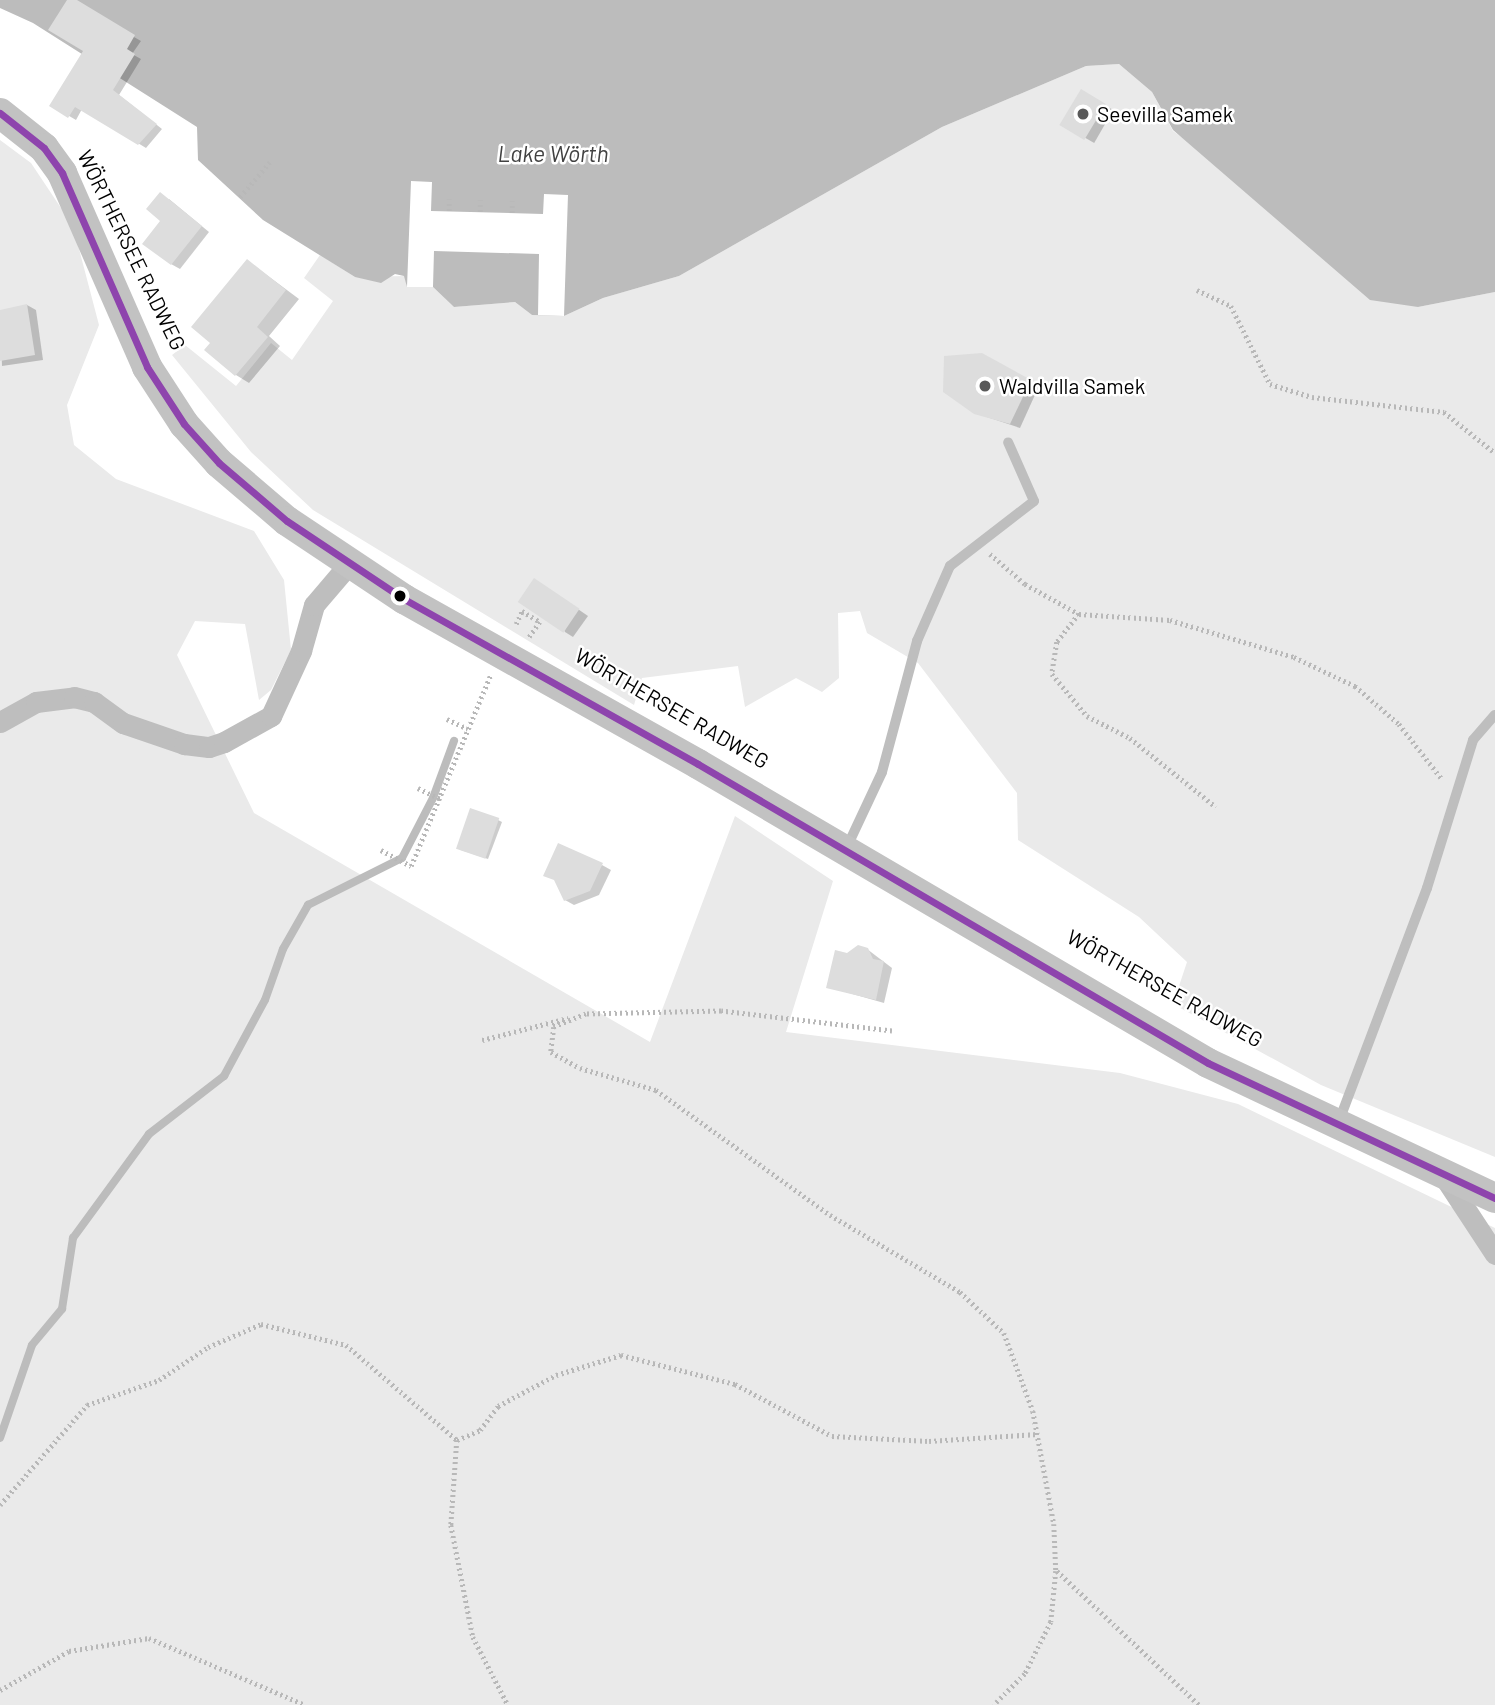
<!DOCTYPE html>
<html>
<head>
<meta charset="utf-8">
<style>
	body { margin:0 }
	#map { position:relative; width:1495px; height:1705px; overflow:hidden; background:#fff; font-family:Barlow,sans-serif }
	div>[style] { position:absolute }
	.green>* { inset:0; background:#eaeaea }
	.water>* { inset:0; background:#bcbcbc }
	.pier>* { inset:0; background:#fff }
	.shadow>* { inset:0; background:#0003; transform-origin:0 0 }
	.stream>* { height:8px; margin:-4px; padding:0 4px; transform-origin:4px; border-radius:4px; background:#bcbcbc }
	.building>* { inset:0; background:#ddd; transform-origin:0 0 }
	.path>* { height:4.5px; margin-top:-2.25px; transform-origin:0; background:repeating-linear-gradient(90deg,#b8b8b8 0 2px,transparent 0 5.5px) }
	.lane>* { height:10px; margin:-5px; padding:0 5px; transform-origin:5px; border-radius:5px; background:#bebebe }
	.street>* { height:21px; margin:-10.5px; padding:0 10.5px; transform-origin:10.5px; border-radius:10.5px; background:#bebebe }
	.secondary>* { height:30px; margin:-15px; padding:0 15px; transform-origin:15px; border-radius:15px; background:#c2c2c2 }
	.bus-1>* { height:7px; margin:-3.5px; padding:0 3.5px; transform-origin:3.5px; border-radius:3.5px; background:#8e44ad }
	.dots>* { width:19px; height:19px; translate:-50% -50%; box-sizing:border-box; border:4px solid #fff; border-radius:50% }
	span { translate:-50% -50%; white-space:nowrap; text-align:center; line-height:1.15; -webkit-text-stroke:5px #fff; paint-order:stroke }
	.poi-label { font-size:21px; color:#000 }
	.left { translate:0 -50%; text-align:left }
	.street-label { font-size:21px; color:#000 }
	.water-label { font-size:23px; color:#414141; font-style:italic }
</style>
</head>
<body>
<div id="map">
	<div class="green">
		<div style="clip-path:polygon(1119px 64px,1152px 92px,1173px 131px,1418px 307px,1495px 292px,1495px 1157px,1321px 1085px,1173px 1004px,1187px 962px,1139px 917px,1018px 840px,1017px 793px,918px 663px,867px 633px,860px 611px,838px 613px,839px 678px,822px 692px,796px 678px,745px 707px,738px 666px,642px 678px,634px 705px,313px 510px,251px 452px,172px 355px,185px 345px,236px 386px,271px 343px,292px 360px,333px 301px,304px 278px,320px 255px,355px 277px,405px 276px,407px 287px,433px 287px,454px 307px,515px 302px,532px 315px,564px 316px,603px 298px,679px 276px,942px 127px,1086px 66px)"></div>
		<div style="clip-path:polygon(0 140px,31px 163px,73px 226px,99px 325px,67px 405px,74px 445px,116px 479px,254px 531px,284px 580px,291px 650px,271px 690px,259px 700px,245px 624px,195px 621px,177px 655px,254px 813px,650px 1042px,735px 816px,833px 881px,786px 1032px,1120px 1073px,1238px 1104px,1495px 1228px,1495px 1705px,0 1705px)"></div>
	</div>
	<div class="water">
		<div style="clip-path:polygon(0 0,1495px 0,1495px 292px,1418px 307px,1370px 300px,1173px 130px,1152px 92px,1119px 64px,1086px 66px,942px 127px,679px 276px,603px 298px,564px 316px,532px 315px,515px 302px,454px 307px,433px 287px,407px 287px,404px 276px,395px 274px,381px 283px,355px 277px,263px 220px,198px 160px,197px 127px,33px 23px,0 8px)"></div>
	</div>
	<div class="pier">
		<div style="clip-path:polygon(411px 181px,432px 182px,431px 211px,543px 214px,544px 194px,568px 195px,564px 316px,538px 315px,539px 254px,434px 251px,433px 287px,407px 287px)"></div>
	</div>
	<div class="shadow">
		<div style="clip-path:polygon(69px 0,141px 41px,132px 54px,141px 59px,119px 95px,162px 129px,146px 148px,82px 109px,76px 120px,52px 106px,85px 50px)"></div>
		<div style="left:1082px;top:92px;width:36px;height:38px;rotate:30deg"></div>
		<div style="clip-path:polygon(169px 199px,209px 232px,180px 269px,171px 264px)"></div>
		<div style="clip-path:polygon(248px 261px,299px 299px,269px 336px,280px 346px,249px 383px,236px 375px,212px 342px)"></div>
		<div style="clip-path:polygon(27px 305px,36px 310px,43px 360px,2px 366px,0 311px)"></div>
		<div style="clip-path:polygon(982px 355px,1039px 386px,1020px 428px,975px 413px)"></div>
		<div style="clip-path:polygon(543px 585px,588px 616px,573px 637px,565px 632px)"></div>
		<div style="clip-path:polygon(498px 820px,502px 822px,488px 859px,461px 850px)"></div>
		<div style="clip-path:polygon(602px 865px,611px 870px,599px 895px,574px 905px,565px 900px)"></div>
		<div style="clip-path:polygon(867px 949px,892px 968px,884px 1003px,828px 987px,847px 955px)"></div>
	</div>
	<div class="stream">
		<div style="left:0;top:1438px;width:98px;rotate:-71deg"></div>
		<div style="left:32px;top:1345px;width:47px;rotate:-50.2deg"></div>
		<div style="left:62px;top:1309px;width:72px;rotate:-81.2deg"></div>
		<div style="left:73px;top:1238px;width:129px;rotate:-53.8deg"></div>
		<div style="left:149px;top:1134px;width:95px;rotate:-37.7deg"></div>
		<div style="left:224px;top:1076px;width:86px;rotate:-61.7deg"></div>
		<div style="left:265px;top:1000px;width:54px;rotate:-70.6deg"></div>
		<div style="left:283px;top:949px;width:51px;rotate:-60.4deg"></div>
		<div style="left:308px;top:905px;width:105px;rotate:-26.6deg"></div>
		<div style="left:402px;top:858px;width:68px;rotate:-62.7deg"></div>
		<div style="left:433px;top:798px;width:61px;rotate:-69.8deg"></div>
	</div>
	<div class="building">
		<div style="clip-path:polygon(67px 0,77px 0,135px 35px,127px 49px,135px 54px,113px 90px,157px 124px,138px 145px,75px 107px,68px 118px,49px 106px,83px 51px,48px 30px)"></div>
		<div style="left:1081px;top:89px;width:29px;height:42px;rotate:31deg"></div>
		<div style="clip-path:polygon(160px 192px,202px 226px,171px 265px,142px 244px,160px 221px,146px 209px)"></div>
		<div style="clip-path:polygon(247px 259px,286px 290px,257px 327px,268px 337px,235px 376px,204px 350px,210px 343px,191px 327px)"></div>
		<div style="clip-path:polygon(27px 304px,35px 355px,0 361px,0 310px)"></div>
		<div style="clip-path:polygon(982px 353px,1031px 380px,1010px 424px,974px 414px,943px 392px,944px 356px)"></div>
		<div style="left:534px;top:578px;width:55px;height:29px;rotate:34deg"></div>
		<div style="left:470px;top:808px;width:31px;height:43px;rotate:19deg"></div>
		<div style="clip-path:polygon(558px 843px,603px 863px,590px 891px,564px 901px,554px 880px,543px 876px)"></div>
		<div style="clip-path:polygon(858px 945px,868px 948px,873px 959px,884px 961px,876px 1000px,826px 988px,835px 950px,847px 953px)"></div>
	</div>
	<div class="path">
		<div style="left:240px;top:197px;width:46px;rotate:-49.4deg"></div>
		<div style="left:449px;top:211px;width:12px;rotate:-90deg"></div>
		<div style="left:480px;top:212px;width:12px;rotate:-90deg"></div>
		<div style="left:512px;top:213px;width:12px;rotate:-90deg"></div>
		<div style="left:1197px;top:290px;width:38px;rotate:25deg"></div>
		<div style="left:1231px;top:306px;width:87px;rotate:63.4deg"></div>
		<div style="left:1270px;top:384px;width:44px;rotate:17.2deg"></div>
		<div style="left:1312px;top:397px;width:133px;rotate:6.5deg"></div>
		<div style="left:1444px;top:412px;width:65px;rotate:38.8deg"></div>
		<div style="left:990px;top:554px;width:46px;rotate:40.6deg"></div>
		<div style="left:1025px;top:584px;width:62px;rotate:29.1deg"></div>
		<div style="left:1079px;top:614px;width:91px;rotate:3.8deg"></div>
		<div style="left:1170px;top:620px;width:129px;rotate:16.6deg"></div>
		<div style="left:1294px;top:657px;width:68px;rotate:25.4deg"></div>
		<div style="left:1355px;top:686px;width:58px;rotate:40.8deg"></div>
		<div style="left:1399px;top:724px;width:70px;rotate:52deg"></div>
		<div style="left:1079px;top:614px;width:36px;rotate:128deg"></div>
		<div style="left:1057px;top:642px;width:32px;rotate:99deg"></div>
		<div style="left:1052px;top:674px;width:55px;rotate:50.2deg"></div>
		<div style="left:1087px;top:716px;width:48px;rotate:27.1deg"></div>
		<div style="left:1130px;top:738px;width:110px;rotate:38.7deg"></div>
		<div style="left:516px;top:624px;width:14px;rotate:-65deg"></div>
		<div style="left:522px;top:611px;width:21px;rotate:31deg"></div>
		<div style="left:540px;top:622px;width:19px;rotate:125deg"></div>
		<div style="left:447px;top:719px;width:23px;rotate:25deg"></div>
		<div style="left:418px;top:788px;width:25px;rotate:26deg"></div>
		<div style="left:381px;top:850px;width:34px;rotate:28deg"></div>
		<div style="left:411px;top:866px;width:206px;rotate:-67.4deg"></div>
		<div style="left:892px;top:1031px;width:172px;rotate:-173.3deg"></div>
		<div style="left:721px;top:1011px;width:135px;rotate:178.7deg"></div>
		<div style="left:586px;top:1014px;width:35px;rotate:158deg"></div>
		<div style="left:554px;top:1027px;width:25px;rotate:97deg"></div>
		<div style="left:551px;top:1052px;width:33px;rotate:29deg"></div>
		<div style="left:580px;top:1068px;width:79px;rotate:16.1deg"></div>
		<div style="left:656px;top:1090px;width:214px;rotate:35.7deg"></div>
		<div style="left:830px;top:1215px;width:151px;rotate:30.6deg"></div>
		<div style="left:960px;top:1292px;width:60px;rotate:43deg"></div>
		<div style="left:1004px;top:1333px;width:83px;rotate:69.6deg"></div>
		<div style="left:1033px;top:1411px;width:115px;rotate:79.5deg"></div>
		<div style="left:1054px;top:1524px;width:47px;rotate:87.6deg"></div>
		<div style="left:1056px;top:1571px;width:51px;rotate:95.6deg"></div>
		<div style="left:1051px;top:1622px;width:58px;rotate:116.6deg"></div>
		<div style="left:1025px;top:1674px;width:44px;rotate:135deg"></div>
		<div style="left:482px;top:1040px;width:89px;rotate:-14.3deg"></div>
		<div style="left:457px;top:1440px;width:85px;rotate:94deg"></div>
		<div style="left:451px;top:1525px;width:114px;rotate:78.9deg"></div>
		<div style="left:473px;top:1637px;width:76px;rotate:62.8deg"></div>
		<div style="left:0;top:1505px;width:133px;rotate:-49deg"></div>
		<div style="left:87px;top:1405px;width:76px;rotate:-19.1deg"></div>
		<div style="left:159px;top:1380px;width:59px;rotate:-34deg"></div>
		<div style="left:208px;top:1347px;width:58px;rotate:-23.5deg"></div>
		<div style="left:261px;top:1324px;width:88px;rotate:13.9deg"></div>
		<div style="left:346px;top:1345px;width:146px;rotate:40.6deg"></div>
		<div style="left:457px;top:1440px;width:25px;rotate:-23deg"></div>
		<div style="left:480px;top:1430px;width:30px;rotate:-53deg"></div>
		<div style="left:498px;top:1406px;width:66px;rotate:-28.1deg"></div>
		<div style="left:556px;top:1375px;width:68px;rotate:-17.1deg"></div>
		<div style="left:621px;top:1355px;width:118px;rotate:14.3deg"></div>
		<div style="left:735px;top:1384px;width:110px;rotate:28.2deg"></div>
		<div style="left:832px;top:1436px;width:97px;rotate:3deg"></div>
		<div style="left:929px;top:1441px;width:109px;rotate:-3.7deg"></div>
		<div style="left:1057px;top:1571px;width:195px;rotate:43.3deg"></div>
		<div style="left:0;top:1690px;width:79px;rotate:-29.5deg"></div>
		<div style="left:69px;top:1651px;width:81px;rotate:-9.2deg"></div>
		<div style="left:149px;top:1638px;width:170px;rotate:23.2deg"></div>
	</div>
	<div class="lane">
		<div style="left:846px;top:849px;width:85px;rotate:-64.9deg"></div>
		<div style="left:882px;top:772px;width:136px;rotate:-75deg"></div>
		<div style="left:917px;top:641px;width:82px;rotate:-66.3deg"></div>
		<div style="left:950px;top:566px;width:106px;rotate:-37.7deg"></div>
		<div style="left:1034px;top:501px;width:64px;rotate:-113.8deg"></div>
		<div style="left:1339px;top:1121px;width:249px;rotate:-69.3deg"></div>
		<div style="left:1427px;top:888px;width:155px;rotate:-72.7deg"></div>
		<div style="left:1473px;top:740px;width:33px;rotate:-49deg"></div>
	</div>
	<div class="street">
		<div style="left:0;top:722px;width:41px;rotate:-29.1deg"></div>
		<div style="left:36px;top:702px;width:38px;rotate:-7deg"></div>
		<div style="left:74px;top:697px;width:21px;rotate:14deg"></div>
		<div style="left:94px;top:702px;width:36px;rotate:36deg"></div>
		<div style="left:123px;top:723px;width:65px;rotate:19deg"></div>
		<div style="left:184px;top:744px;width:25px;rotate:7deg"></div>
		<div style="left:209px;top:747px;width:16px;rotate:-18deg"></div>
		<div style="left:224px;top:742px;width:54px;rotate:-29deg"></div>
		<div style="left:271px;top:716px;width:72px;rotate:-65.2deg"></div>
		<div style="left:301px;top:651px;width:48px;rotate:-74.2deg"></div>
		<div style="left:314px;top:605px;width:54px;rotate:-49.5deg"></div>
		<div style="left:1445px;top:1178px;width:91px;rotate:56.7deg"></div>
	</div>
	<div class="secondary">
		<div style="left:0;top:113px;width:56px;rotate:38.5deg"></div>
		<div style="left:44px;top:148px;width:31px;rotate:54deg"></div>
		<div style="left:62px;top:173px;width:212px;rotate:66.3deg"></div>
		<div style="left:147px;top:367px;width:68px;rotate:57deg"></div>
		<div style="left:184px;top:424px;width:52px;rotate:48.1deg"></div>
		<div style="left:219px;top:463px;width:89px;rotate:40.5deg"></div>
		<div style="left:287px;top:521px;width:141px;rotate:33.7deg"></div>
		<div style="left:404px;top:599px;width:337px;rotate:29.3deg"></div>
		<div style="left:698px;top:764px;width:591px;rotate:30.38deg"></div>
		<div style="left:1208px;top:1063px;width:317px;rotate:25.2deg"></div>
	</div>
	<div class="bus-1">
		<div style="left:0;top:113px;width:56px;rotate:38.5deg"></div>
		<div style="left:44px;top:148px;width:31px;rotate:54deg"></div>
		<div style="left:62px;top:173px;width:212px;rotate:66.3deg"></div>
		<div style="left:147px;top:367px;width:68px;rotate:57deg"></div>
		<div style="left:184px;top:424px;width:52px;rotate:48.1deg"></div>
		<div style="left:219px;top:463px;width:89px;rotate:40.5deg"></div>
		<div style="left:287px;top:521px;width:141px;rotate:33.7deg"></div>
		<div style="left:404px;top:599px;width:337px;rotate:29.3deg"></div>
		<div style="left:698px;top:764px;width:591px;rotate:30.38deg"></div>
		<div style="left:1208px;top:1063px;width:317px;rotate:25.2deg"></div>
	</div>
	<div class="dots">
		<div style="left:1083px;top:114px;background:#595959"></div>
		<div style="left:985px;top:386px;background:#595959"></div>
		<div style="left:400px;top:596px;background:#000"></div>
	</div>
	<div class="poi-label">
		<span class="left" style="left:1097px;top:114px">Seevilla Samek</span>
		<span class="left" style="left:999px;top:386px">Waldvilla Samek</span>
	</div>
	<div class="street-label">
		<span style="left:132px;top:250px;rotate:64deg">WÖRTHERSEE RADWEG</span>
		<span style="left:672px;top:708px;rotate:30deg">WÖRTHERSEE RADWEG</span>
		<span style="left:1165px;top:988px;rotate:29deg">WÖRTHERSEE RADWEG</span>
	</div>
	<div class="water-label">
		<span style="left:553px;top:153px">Lake Wörth</span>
	</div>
</div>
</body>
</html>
